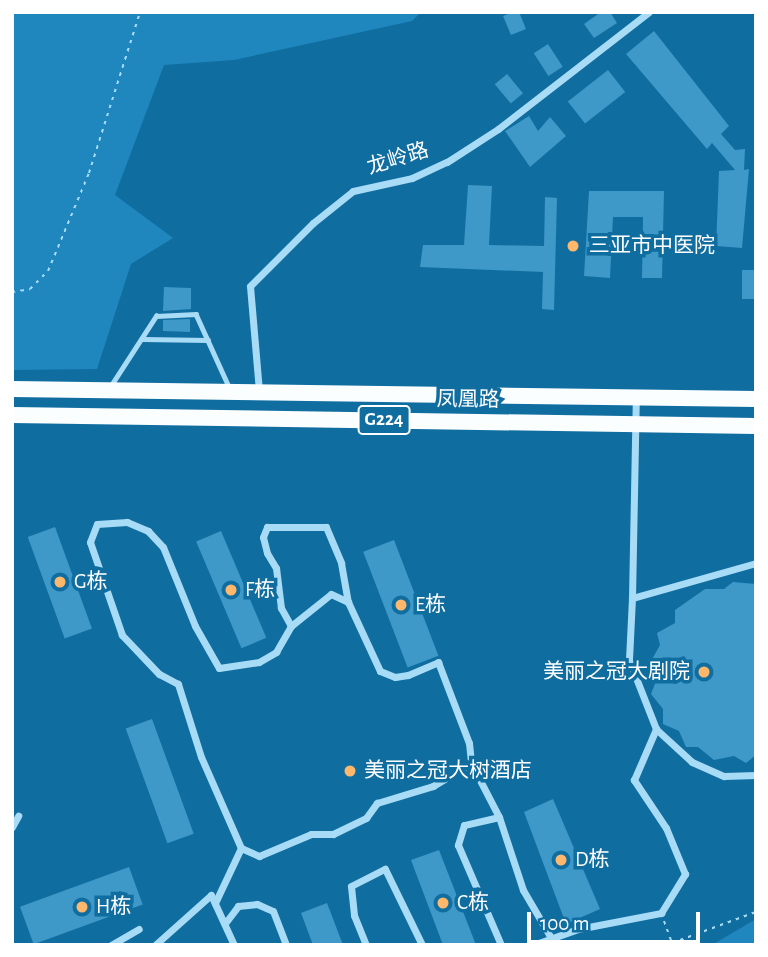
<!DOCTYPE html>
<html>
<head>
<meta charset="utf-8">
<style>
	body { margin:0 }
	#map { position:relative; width:768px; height:957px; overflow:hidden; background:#106da0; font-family:"Alegreya Sans","Noto Sans SC",sans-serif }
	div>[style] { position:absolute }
	.green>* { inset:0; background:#1f87be }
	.building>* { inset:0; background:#3e98c8; transform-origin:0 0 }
	.path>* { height:2px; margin-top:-1px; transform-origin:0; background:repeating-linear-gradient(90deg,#a8dbf5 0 3.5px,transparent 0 8.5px) }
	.service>* { height:4.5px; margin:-2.25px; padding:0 2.25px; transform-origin:2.25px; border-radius:2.25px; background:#a8dbf5 }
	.minor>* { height:7px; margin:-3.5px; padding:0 3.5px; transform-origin:3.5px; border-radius:3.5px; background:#a8dbf5 }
	.trunk>* { height:16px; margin:-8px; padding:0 8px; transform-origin:8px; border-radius:8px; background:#fafeff }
	.dots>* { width:19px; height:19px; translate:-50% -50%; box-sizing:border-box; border:4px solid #106da0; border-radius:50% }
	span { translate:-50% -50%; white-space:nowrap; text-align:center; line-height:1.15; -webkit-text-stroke:7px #106da0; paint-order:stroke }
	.shield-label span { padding:2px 5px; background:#106da0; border:2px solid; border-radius:5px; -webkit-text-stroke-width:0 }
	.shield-label { font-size:19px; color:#fff; font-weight:700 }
	.street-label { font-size:21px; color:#fff }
	.poi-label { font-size:21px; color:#fff }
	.left { translate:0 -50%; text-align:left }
	.right { translate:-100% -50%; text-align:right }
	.frame { position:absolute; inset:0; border:14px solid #fff; pointer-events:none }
	.scale { position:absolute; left:527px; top:912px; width:173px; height:32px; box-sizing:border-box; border:4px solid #fff; border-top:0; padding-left:9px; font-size:21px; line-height:24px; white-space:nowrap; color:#fff; -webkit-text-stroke:5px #106da0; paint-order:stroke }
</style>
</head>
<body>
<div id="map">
	<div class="green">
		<div style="clip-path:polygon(12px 12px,421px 12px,412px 21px,234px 60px,164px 65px,115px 195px,173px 238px,131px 264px,97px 369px,12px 370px)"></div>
		<div style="clip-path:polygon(756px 919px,756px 945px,712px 945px)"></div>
	</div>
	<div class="building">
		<div style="clip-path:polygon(512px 12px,519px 12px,526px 29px,511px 35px,503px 16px)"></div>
		<div style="clip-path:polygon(601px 12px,610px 12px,617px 23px,594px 38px,584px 24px)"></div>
		<div style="clip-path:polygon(654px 31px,729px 126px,721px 134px,735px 150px,745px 149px,744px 170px,749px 169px,742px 248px,716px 246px,719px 171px,735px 170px,712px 143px,707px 149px,626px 54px)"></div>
		<div style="left:548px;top:44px;width:27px;height:17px;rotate:57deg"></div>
		<div style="left:608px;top:70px;width:28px;height:51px;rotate:52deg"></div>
		<div style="left:507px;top:74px;width:25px;height:16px;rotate:50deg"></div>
		<div style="clip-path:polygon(529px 116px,538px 131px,550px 117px,566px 136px,530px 167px,505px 131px)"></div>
		<div style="clip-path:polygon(468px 185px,492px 186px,489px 245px,544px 246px,545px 197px,557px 198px,554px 310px,542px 309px,543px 272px,420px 267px,423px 245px,464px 245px)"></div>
		<div style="clip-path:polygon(589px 191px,664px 191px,662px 278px,642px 278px,643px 217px,613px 217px,610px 278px,584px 276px)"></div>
		<div style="left:742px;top:270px;width:14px;height:29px"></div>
		<div style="clip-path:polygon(164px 287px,191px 288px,191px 309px,163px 311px)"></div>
		<div style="clip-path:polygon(190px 319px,190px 332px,163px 331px,163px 320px)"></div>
		<div style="left:55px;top:527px;width:108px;height:29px;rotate:70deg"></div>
		<div style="left:221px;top:531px;width:116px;height:27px;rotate:67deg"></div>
		<div style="left:394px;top:540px;width:124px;height:33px;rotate:69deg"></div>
		<div style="clip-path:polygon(733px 582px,756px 584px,756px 755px,746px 763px,734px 756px,714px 760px,698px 747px,686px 747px,679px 731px,663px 724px,663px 709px,651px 694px,656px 681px,650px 663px,660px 645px,657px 633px,675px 623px,675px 610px,705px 589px,724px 589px)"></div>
		<div style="left:152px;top:719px;width:122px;height:28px;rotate:70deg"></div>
		<div style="clip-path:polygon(553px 799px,600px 909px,566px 924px,524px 812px)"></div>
		<div style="clip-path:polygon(439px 850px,476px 945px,443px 945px,411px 860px)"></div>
		<div style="left:129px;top:867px;width:40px;height:116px;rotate:70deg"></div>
		<div style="clip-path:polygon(327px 903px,343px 945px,313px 945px,301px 913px)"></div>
	</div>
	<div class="path">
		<div style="left:12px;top:292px;width:18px;rotate:-9deg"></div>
		<div style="left:30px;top:289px;width:25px;rotate:-45deg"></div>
		<div style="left:48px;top:271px;width:106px;rotate:-67.3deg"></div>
		<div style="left:89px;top:173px;width:169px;rotate:-72.4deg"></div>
		<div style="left:664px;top:921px;width:23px;rotate:70deg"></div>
		<div style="left:672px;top:943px;width:90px;rotate:-20.3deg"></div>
	</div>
	<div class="service">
		<div style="left:143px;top:339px;width:65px;rotate:0.9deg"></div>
		<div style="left:110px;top:387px;width:85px;rotate:-57.1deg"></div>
		<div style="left:156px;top:316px;width:40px;rotate:-2.9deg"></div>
		<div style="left:196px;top:314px;width:82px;rotate:65.6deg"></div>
	</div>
	<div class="minor">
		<div style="left:259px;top:391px;width:105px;rotate:-94.9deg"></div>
		<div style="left:250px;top:286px;width:89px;rotate:-45deg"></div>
		<div style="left:313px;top:223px;width:51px;rotate:-38.7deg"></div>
		<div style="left:353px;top:191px;width:60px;rotate:-12.4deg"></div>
		<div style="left:412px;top:178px;width:38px;rotate:-25deg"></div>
		<div style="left:447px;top:162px;width:61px;rotate:-32.9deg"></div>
		<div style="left:498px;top:129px;width:191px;rotate:-37.8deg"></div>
		<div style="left:756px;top:563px;width:129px;rotate:164.2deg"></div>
		<div style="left:632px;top:598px;width:62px;rotate:92.8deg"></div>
		<div style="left:629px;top:660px;width:74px;rotate:68.6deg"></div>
		<div style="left:656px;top:729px;width:49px;rotate:42.5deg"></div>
		<div style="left:692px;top:762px;width:35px;rotate:24deg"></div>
		<div style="left:724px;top:776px;width:32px;rotate:-2deg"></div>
		<div style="left:632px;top:598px;width:201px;rotate:-88.9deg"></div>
		<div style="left:291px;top:626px;width:21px;rotate:-119deg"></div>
		<div style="left:281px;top:608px;width:40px;rotate:-97.1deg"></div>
		<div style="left:276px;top:568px;width:17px;rotate:-121deg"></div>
		<div style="left:267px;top:553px;width:16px;rotate:-104deg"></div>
		<div style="left:263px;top:537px;width:11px;rotate:-68deg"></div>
		<div style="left:267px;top:527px;width:59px"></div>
		<div style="left:326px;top:527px;width:39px;rotate:67deg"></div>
		<div style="left:341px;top:563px;width:40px;rotate:80deg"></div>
		<div style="left:499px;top:817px;width:36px;rotate:167deg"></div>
		<div style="left:464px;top:825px;width:21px;rotate:107deg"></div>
		<div style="left:458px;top:845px;width:109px;rotate:66.7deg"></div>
		<div style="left:12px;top:827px;width:13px;rotate:-61deg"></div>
		<div style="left:241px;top:848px;width:99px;rotate:-113.7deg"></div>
		<div style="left:201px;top:757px;width:77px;rotate:-107.5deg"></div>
		<div style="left:178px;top:684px;width:21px;rotate:-152deg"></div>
		<div style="left:159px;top:674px;width:54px;rotate:-133.5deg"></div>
		<div style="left:122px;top:635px;width:98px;rotate:-109deg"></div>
		<div style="left:90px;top:542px;width:19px;rotate:-69deg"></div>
		<div style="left:97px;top:524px;width:30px;rotate:-4deg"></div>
		<div style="left:127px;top:522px;width:23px;rotate:23deg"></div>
		<div style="left:148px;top:531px;width:22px;rotate:47deg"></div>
		<div style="left:163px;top:547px;width:85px;rotate:67.9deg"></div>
		<div style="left:195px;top:626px;width:48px;rotate:60.3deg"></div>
		<div style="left:219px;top:668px;width:40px;rotate:-8.5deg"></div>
		<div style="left:259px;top:662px;width:20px;rotate:-30deg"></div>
		<div style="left:276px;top:652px;width:30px;rotate:-60deg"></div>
		<div style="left:291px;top:626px;width:51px;rotate:-38.7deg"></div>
		<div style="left:331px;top:594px;width:19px;rotate:25deg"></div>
		<div style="left:348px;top:602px;width:76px;rotate:65.1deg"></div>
		<div style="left:380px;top:671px;width:16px;rotate:22deg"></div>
		<div style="left:395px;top:677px;width:13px;rotate:-9deg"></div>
		<div style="left:408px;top:675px;width:33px;rotate:-23deg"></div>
		<div style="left:438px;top:662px;width:87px;rotate:69.1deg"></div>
		<div style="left:469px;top:743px;width:20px;rotate:84deg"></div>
		<div style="left:215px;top:903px;width:61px;rotate:-64.7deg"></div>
		<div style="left:241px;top:848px;width:20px;rotate:24deg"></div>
		<div style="left:259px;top:856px;width:56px;rotate:-22.9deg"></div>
		<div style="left:311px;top:834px;width:22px"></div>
		<div style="left:333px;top:834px;width:37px;rotate:-26deg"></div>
		<div style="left:366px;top:818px;width:19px;rotate:-54deg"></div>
		<div style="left:377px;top:803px;width:59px;rotate:-16.9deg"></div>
		<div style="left:433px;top:786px;width:44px;rotate:-31.2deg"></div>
		<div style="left:471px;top:763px;width:61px;rotate:62.6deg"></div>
		<div style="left:499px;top:817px;width:77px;rotate:71.8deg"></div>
		<div style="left:523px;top:890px;width:56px;rotate:59.7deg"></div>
		<div style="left:226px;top:922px;width:20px;rotate:-53deg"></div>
		<div style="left:238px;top:906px;width:19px;rotate:-6deg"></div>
		<div style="left:257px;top:904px;width:17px;rotate:24deg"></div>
		<div style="left:273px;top:911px;width:36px;rotate:69deg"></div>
		<div style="left:111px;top:945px;width:32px;rotate:-30deg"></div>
		<div style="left:155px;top:945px;width:75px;rotate:-41.8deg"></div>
		<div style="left:211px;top:895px;width:55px;rotate:65.3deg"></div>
		<div style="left:366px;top:945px;width:32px;rotate:-112deg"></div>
		<div style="left:354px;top:915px;width:29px;rotate:-96deg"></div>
		<div style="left:351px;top:886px;width:38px;rotate:-27deg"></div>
		<div style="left:385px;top:869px;width:85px;rotate:64deg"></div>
		<div style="left:533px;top:945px;width:48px;rotate:-19.6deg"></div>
		<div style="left:578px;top:929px;width:85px;rotate:-10.9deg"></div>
		<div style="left:661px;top:913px;width:46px;rotate:-58.4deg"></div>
		<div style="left:685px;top:874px;width:50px;rotate:-112.4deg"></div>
		<div style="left:666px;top:828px;width:58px;rotate:-123.7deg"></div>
		<div style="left:634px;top:780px;width:56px;rotate:-66.7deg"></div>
	</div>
	<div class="trunk">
		<div style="left:12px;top:389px;width:744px;rotate:0.77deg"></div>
		<div style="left:12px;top:415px;width:744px;rotate:0.85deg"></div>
	</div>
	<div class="dots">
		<div style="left:573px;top:246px;background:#ffb76c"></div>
		<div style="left:60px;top:582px;background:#ffb76c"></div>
		<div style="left:231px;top:590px;background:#ffb76c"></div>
		<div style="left:401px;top:605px;background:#ffb76c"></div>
		<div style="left:704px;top:672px;background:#ffb76c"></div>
		<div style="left:350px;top:771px;background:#ffb76c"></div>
		<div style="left:561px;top:860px;background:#ffb76c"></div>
		<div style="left:443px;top:903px;background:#ffb76c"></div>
		<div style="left:82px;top:907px;background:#ffb76c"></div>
	</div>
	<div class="shield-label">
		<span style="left:384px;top:420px">G224</span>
	</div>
	<div class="street-label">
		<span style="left:398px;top:159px;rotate:-17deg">龙岭路</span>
		<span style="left:468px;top:400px;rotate:1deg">凤凰路</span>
	</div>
	<div class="poi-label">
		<span class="left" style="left:589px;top:246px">三亚市中医院</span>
		<span class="left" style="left:74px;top:582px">G栋</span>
		<span class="left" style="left:245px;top:590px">F栋</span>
		<span class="left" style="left:415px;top:605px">E栋</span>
		<span class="right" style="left:690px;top:672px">美丽之冠大剧院</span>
		<span class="left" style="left:364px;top:771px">美丽之冠大树酒店</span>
		<span class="left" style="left:575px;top:860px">D栋</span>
		<span class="left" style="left:457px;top:903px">C栋</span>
		<span class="left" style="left:96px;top:907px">H栋</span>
	</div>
	<div class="frame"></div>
	<div class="scale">100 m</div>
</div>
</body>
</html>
